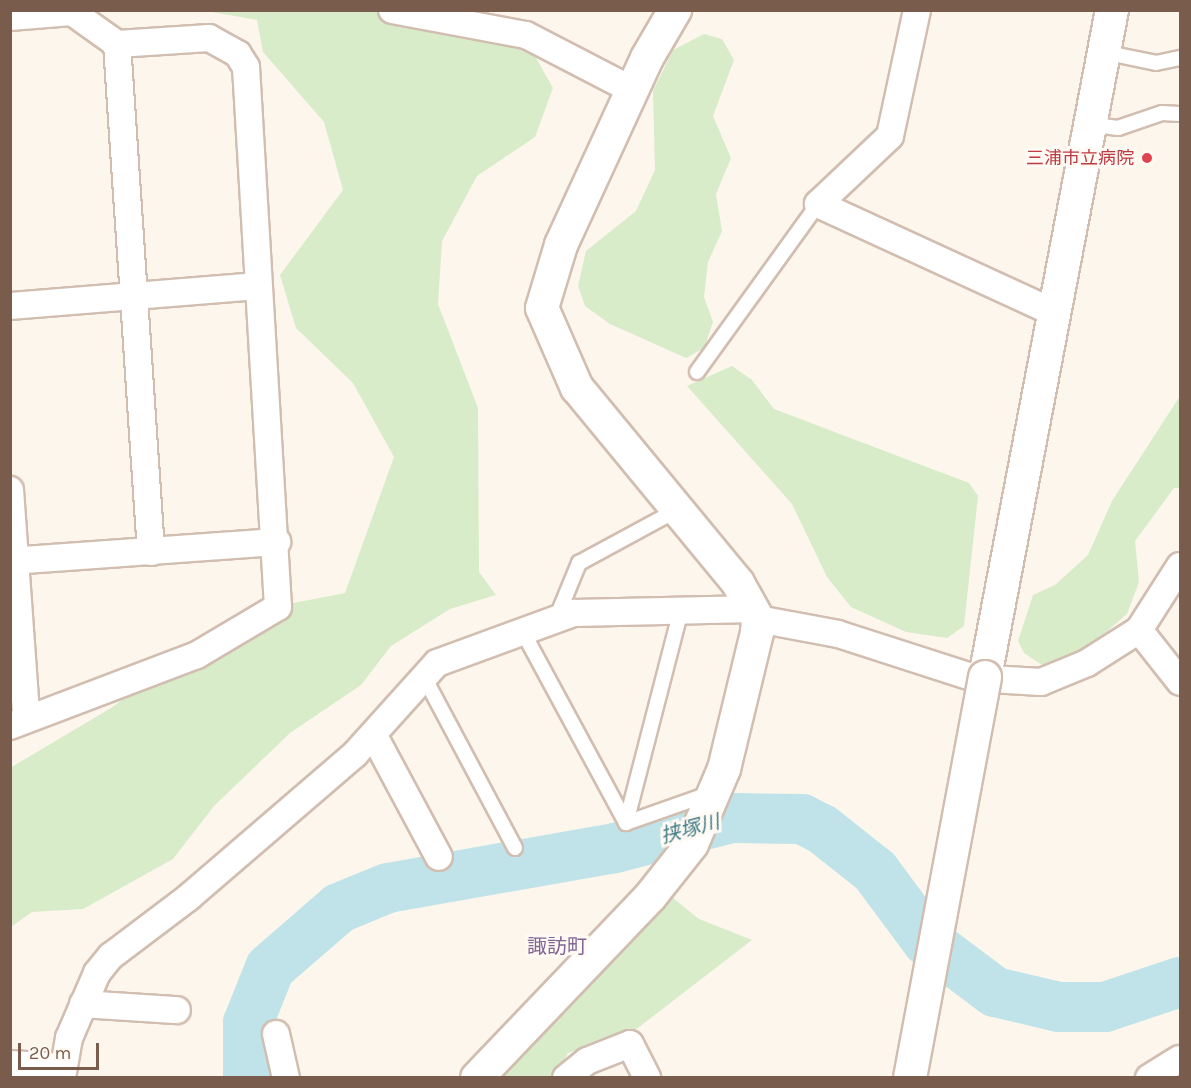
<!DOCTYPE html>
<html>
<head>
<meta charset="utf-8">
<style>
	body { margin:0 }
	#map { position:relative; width:1191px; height:1088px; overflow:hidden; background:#fdf6ec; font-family:Karla,"Noto Sans JP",sans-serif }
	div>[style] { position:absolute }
	.green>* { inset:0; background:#d8ecc9 }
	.river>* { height:50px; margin:-25px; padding:0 25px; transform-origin:25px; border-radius:25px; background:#bfe3e8 }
	.roads { filter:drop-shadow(2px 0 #d1beb0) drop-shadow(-2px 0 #d1beb0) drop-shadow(0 2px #d1beb0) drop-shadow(0 -2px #d1beb0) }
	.service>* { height:14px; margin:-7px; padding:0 7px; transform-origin:7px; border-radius:7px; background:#fff }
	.minor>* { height:26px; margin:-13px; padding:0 13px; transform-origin:13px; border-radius:13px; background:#fff }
	.tertiary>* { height:32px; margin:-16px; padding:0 16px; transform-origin:16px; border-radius:16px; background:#fff }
	.bridges { filter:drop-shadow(2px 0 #d1beb0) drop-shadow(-2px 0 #d1beb0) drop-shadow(0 2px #d1beb0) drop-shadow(0 -2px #d1beb0) }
	.tertiary-bridge>* { height:32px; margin:-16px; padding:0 16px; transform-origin:16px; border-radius:16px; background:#fff }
	.dots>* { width:16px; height:16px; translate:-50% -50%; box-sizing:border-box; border:3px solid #fffaf3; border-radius:50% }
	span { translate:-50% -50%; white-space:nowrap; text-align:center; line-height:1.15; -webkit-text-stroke:6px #fffaf3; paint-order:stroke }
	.health-label { font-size:18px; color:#be3a42 }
	.right { translate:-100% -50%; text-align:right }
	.water-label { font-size:20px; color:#437c86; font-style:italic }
	.neighbourhood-label { font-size:20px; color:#846695 }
	.frame { position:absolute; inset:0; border:12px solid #7a5c4d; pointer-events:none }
	.scale { position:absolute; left:18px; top:1043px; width:81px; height:27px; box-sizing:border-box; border:3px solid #7a5c4d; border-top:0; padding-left:8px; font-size:18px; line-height:21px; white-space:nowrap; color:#7a5c4d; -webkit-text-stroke:4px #fffaf3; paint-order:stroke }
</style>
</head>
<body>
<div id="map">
	<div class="green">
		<div style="clip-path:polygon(206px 11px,485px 11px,519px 28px,553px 88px,535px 137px,477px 176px,442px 241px,438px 304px,478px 408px,479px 572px,496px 595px,450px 609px,391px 646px,361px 685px,290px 733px,214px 806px,173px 859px,83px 909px,32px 912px,11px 927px,10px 768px,111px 708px,242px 613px,345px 593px,394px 457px,353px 383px,296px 328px,280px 275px,343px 190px,324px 122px,263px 52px,257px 20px)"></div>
		<div style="clip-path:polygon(704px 34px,722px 39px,734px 60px,713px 116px,731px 158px,716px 194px,722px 231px,708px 262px,704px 297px,713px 322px,704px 348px,686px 358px,610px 324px,585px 306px,578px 286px,586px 251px,636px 211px,655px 170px,653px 91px,673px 50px)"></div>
		<div style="clip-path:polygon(732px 366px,752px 380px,774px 409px,969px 483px,978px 496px,964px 626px,947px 638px,906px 632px,851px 607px,827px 577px,792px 504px,687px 386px)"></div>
		<div style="clip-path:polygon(1180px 396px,1180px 488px,1174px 488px,1135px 541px,1139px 582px,1127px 614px,1090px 646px,1042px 665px,1024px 653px,1018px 641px,1033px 595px,1055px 585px,1088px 555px,1112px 501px)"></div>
		<div style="clip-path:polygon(668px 894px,699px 919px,752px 940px,630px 1034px,568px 1053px,556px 1077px,496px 1078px)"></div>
	</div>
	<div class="river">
		<div style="left:248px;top:1078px;width:55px;rotate:-90deg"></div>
		<div style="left:248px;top:1023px;width:59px;rotate:-68.2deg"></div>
		<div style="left:270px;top:968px;width:91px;rotate:-41deg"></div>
		<div style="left:339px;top:908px;width:53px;rotate:-22.2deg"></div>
		<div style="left:388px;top:888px;width:230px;rotate:-10deg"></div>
		<div style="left:615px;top:848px;width:121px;rotate:-14.4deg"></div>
		<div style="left:732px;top:818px;width:70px;rotate:0.8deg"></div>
		<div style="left:802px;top:819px;width:22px;rotate:27deg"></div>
		<div style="left:822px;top:829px;width:68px;rotate:38.4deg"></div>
		<div style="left:875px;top:871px;width:87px;rotate:53.4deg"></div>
		<div style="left:927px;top:941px;width:85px;rotate:36.9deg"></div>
		<div style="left:995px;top:992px;width:66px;rotate:13.2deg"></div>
		<div style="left:1059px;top:1007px;width:46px"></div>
		<div style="left:1105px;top:1007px;width:79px;rotate:-18.4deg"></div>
	</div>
	<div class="roads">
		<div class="service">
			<div style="left:1103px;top:52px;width:54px;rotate:11.7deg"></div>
			<div style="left:1156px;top:63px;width:25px;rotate:-12deg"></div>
			<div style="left:1089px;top:124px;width:29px;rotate:8deg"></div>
			<div style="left:1118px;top:128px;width:46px;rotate:-18.8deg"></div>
			<div style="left:1162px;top:113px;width:18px;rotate:3deg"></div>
			<div style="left:697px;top:372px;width:207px;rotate:-54.2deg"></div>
			<div style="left:681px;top:610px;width:220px;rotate:104.5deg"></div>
			<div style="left:626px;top:823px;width:90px;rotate:-19.4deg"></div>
			<div style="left:556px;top:619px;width:61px;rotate:-67.7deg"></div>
			<div style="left:579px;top:563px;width:111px;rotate:-28.4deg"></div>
			<div style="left:524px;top:634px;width:215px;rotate:61.6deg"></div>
			<div style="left:423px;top:675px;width:196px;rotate:62deg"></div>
		</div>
		<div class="minor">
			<div style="left:392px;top:10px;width:136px;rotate:10.6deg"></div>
			<div style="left:526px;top:35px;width:119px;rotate:27.4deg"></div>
			<div style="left:917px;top:10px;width:129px;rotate:102.1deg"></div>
			<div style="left:890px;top:136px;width:99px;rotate:136.6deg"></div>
			<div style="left:818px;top:204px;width:256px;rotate:24.7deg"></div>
			<div style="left:10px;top:17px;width:62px;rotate:-4.6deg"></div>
			<div style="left:72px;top:12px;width:55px;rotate:35.4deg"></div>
			<div style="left:117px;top:44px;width:509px;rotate:86.17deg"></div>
			<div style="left:10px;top:306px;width:248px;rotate:-4.6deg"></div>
			<div style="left:10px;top:490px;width:226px;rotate:85.9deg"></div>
			<div style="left:10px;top:561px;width:268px;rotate:-4.1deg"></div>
			<div style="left:758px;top:619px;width:81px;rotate:10.6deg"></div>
			<div style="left:838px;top:634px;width:143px;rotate:17.9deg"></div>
			<div style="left:974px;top:678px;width:67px;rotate:3.4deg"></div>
			<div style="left:1041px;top:682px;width:50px;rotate:-22.4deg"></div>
			<div style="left:1087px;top:663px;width:62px;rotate:-32.4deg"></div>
			<div style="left:1139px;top:630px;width:76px;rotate:-57.4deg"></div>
			<div style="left:1139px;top:630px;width:66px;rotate:51.7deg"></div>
			<div style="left:10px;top:726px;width:200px;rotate:-20.8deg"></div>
			<div style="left:197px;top:655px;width:94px;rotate:-30.7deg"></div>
			<div style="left:278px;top:607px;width:541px;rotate:-93.39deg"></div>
			<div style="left:246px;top:67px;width:15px;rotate:-122deg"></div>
			<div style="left:238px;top:54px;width:33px;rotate:-151deg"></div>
			<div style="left:209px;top:38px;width:92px;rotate:176.3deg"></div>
			<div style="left:374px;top:736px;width:137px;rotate:61.8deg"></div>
			<div style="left:83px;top:1004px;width:94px;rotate:3.7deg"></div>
			<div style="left:276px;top:1034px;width:45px;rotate:77.2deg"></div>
			<div style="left:10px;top:1064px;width:52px;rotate:3.3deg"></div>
			<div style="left:62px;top:1078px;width:41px;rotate:-80.1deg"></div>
			<div style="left:69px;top:1038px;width:71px;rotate:-66.7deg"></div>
			<div style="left:97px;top:973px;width:22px;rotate:-51deg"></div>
			<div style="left:111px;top:956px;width:98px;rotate:-37.1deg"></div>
			<div style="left:189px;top:897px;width:219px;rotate:-40.7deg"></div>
			<div style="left:355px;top:754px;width:122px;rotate:-48deg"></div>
			<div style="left:437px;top:663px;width:146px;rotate:-20.1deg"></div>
			<div style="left:574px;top:613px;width:180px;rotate:-1.3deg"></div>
			<div style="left:566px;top:1078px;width:27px;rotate:-39deg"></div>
			<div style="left:587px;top:1061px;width:46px;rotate:-21.6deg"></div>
			<div style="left:630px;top:1044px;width:38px;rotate:63deg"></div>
			<div style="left:1149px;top:1078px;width:36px;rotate:-32deg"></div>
		</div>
		<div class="tertiary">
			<div style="left:985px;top:677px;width:679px;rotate:-79.22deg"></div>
			<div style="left:477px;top:1078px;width:250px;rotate:-46.3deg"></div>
			<div style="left:650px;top:897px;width:68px;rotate:-51.6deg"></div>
			<div style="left:692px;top:844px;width:82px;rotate:-66.9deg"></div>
			<div style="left:724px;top:769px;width:140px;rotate:-76.4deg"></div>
			<div style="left:757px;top:633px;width:14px;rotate:-86deg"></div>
			<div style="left:758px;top:619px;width:41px;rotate:-119.1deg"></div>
			<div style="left:738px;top:583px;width:253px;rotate:-129.5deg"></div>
			<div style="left:577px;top:388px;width:87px;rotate:-113.6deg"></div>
			<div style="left:542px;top:308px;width:66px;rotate:-73.2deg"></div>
			<div style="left:561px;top:245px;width:206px;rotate:-65.3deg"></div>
			<div style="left:647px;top:58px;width:56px;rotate:-59.7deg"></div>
		</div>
	</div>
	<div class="bridges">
		<div class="tertiary-bridge">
			<div style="left:910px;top:1078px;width:408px;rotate:-79.4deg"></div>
		</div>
	</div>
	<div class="dots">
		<div style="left:1147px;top:158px;background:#e0444e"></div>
	</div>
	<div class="health-label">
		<span class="right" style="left:1134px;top:158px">三浦市立病院</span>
	</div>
	<div class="water-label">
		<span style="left:690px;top:829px;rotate:-15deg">挟塚川</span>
	</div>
	<div class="neighbourhood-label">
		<span style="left:557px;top:946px">諏訪町</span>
	</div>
	<div class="frame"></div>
	<div class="scale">20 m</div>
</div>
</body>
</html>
